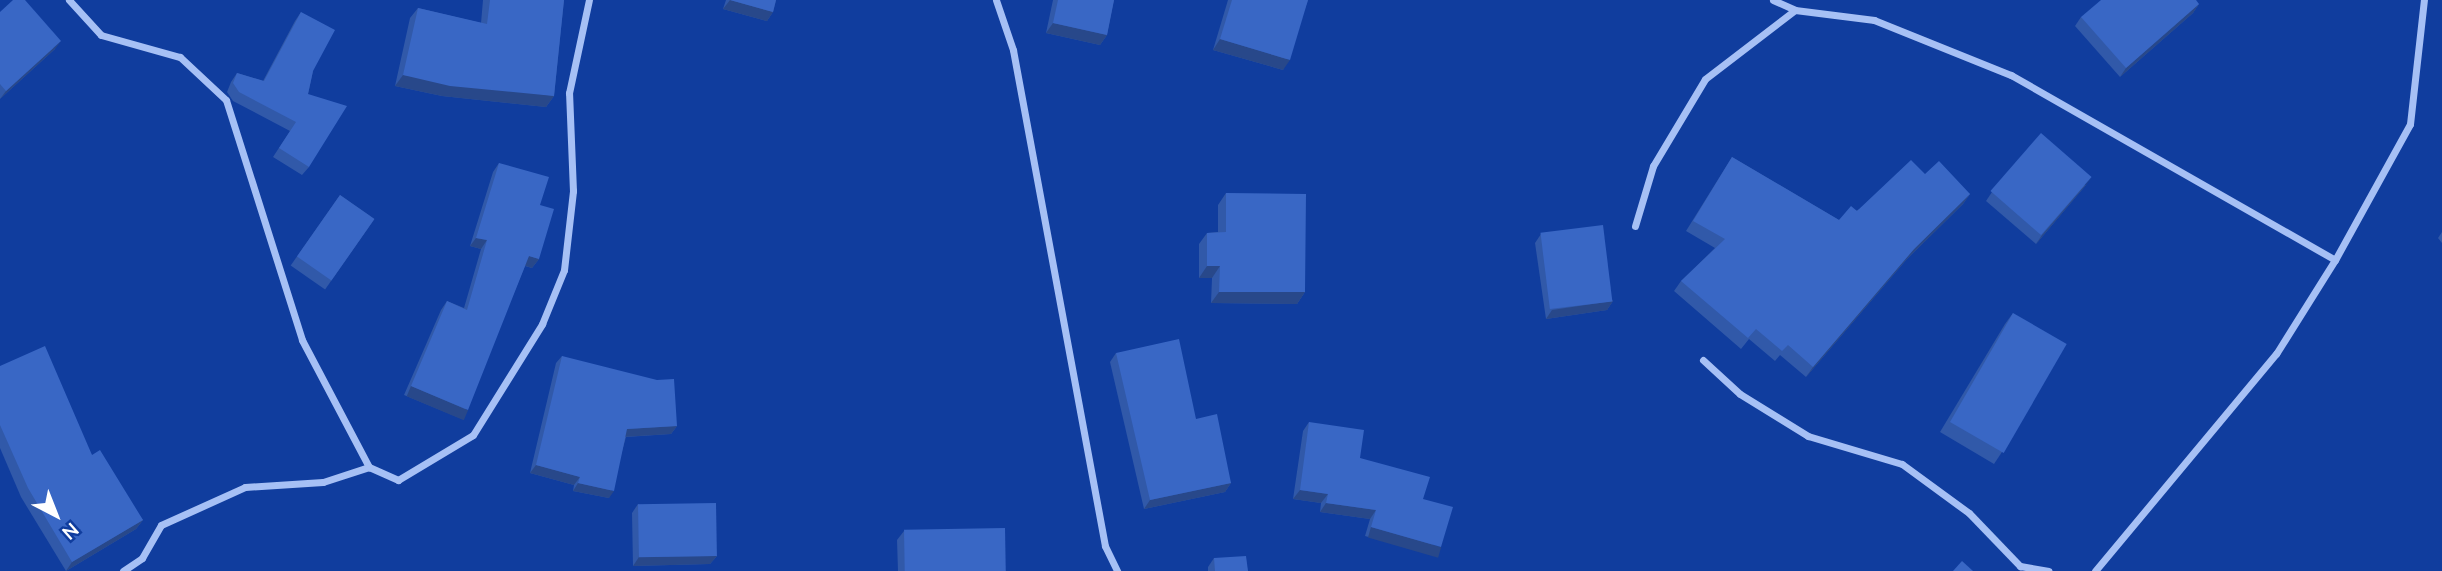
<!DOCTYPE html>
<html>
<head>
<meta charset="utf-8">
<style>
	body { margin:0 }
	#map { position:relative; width:2442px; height:571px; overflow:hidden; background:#103d9e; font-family:"Nunito Sans",sans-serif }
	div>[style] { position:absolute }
	.minor>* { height:7px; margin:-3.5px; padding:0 3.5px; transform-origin:3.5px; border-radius:3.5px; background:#a6c0f5 }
	.wall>* { inset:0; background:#3159a9; transform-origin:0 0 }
	.shaded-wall>* { inset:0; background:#28488a; transform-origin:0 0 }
	.building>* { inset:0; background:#3967c5; transform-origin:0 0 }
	span { translate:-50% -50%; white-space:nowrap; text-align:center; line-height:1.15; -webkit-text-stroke:7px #103d9e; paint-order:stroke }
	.north { position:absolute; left:21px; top:480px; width:70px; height:70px; -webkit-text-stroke:5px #103d9e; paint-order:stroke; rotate:138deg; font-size:19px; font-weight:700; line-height:28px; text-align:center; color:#fff }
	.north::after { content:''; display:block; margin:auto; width:24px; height:32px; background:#fff; clip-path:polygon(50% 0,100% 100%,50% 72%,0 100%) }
</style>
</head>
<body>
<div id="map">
	<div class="minor">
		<div style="left:69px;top:0;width:47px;rotate:47.6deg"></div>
		<div style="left:101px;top:35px;width:82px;rotate:15.6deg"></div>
		<div style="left:180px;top:57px;width:63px;rotate:43.1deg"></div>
		<div style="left:226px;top:100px;width:252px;rotate:72.4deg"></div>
		<div style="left:302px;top:340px;width:144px;rotate:62.2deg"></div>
		<div style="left:369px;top:467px;width:32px;rotate:24deg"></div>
		<div style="left:398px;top:480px;width:87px;rotate:-31deg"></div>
		<div style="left:473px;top:435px;width:131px;rotate:-58.1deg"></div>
		<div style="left:542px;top:324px;width:58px;rotate:-67.8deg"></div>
		<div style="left:564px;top:270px;width:80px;rotate:-83.5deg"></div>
		<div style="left:573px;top:191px;width:98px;rotate:-92.3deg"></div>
		<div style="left:569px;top:93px;width:95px;rotate:-77.9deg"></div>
		<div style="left:996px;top:0;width:53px;rotate:71.2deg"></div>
		<div style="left:1013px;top:50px;width:504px;rotate:79.49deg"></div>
		<div style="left:1105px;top:546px;width:28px;rotate:64deg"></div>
		<div style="left:1773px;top:0;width:24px;rotate:24deg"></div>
		<div style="left:1795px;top:10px;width:80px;rotate:7.2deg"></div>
		<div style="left:1874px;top:20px;width:148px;rotate:21.9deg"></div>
		<div style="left:2011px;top:75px;width:373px;rotate:29.7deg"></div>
		<div style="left:1635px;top:226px;width:63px;rotate:-73.3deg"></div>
		<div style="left:1653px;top:166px;width:101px;rotate:-59.1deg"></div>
		<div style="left:1705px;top:79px;width:113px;rotate:-37.5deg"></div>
		<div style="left:1703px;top:360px;width:50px;rotate:42.6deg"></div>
		<div style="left:1740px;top:394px;width:80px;rotate:31.7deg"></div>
		<div style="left:1808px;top:436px;width:98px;rotate:16.6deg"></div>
		<div style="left:1902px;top:464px;width:83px;rotate:36.2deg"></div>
		<div style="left:1969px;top:513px;width:74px;rotate:46.1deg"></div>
		<div style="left:2020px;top:566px;width:29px;rotate:10deg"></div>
		<div style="left:123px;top:571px;width:23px;rotate:-34deg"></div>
		<div style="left:142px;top:558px;width:38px;rotate:-60deg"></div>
		<div style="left:161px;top:525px;width:92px;rotate:-24.3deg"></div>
		<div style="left:245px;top:487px;width:78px;rotate:-3.7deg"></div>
		<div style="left:323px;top:482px;width:48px;rotate:-18.1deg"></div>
		<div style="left:2095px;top:571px;width:283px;rotate:-50.2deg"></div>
		<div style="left:2276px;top:354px;width:111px;rotate:-57.9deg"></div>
		<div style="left:2335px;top:260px;width:155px;rotate:-61.1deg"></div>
		<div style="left:2410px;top:124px;width:125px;rotate:-83.6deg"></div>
	</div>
	<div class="wall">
		<div style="clip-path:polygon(483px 0,564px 0,554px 96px,546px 107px,442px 96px,395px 86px,410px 18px,418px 8px,481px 23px)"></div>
		<div style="clip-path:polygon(726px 0,776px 0,773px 12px,767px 21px,723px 9px)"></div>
		<div style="clip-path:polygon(1053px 0,1114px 0,1107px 35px,1100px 45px,1046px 33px)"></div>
		<div style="clip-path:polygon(1228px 0,1308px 0,1283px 70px,1213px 50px)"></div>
		<div style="clip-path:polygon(2199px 4px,2193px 13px,2120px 77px,2075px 26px,2081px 17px)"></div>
		<div style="clip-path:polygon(0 12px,55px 49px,0 99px)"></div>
		<div style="clip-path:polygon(301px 12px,313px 71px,308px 94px,309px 167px,302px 175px,273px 157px,290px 131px,233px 101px,227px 92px,231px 82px,237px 73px,263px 81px,295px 21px)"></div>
		<div style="clip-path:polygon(1732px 157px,1839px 220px,1925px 174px,1970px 194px,1963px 204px,1907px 259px,1806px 377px,1780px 355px,1775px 361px,1749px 339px,1741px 349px,1674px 291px,1681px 281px,1715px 248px,1686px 231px)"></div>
		<div style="clip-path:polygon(499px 163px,540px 205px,539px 259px,532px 268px,525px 266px,462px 419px,404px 395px,441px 310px,447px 301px,464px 308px,481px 249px,470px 246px,493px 172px)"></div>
		<div style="clip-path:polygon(2086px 185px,2036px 244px,1986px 201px,1992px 192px)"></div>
		<div style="clip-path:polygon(1226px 193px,1305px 292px,1297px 304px,1211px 303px,1212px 278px,1199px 278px,1199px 244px,1207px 233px,1218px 232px,1218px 205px)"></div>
		<div style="left:340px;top:195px;width:42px;height:86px;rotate:35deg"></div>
		<div style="clip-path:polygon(2442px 232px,2442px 243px,2438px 238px)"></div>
		<div style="clip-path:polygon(1541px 234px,1613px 301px,1607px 310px,1546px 319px,1535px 243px)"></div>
		<div style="clip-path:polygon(2013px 313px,2002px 452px,1994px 464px,1940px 432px,2005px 324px)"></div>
		<div style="clip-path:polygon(1116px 353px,1196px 419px,1231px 483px,1225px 492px,1144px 509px,1110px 362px)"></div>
		<div style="clip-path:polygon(562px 356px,677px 426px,671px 434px,626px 437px,609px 498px,573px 491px,574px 485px,530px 473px,556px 363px)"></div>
		<div style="clip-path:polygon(0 366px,92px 455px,143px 520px,136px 529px,66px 571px,21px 497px,0 448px)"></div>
		<div style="clip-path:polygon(1309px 422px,1360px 458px,1423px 499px,1435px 556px,1365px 536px,1370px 519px,1320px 512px,1321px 503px,1293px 499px,1303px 431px)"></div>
		<div style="clip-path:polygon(638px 504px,717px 556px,710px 564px,633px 566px,632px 513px)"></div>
		<div style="clip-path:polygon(904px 531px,1006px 571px,898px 571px,897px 540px)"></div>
		<div style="clip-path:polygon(1214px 558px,1248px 571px,1208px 571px,1208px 567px)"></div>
	</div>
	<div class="shaded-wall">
		<div style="clip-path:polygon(730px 0,773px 12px,767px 21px,723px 9px)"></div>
		<div style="clip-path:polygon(2199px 4px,2193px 13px,2120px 77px,2126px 68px)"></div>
		<div style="clip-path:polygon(1053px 23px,1107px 35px,1100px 45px,1046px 33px)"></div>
		<div style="clip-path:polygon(1220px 39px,1290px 60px,1283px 70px,1213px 50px)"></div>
		<div style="clip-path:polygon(61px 41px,55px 49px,0 99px,6px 91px)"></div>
		<div style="clip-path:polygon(403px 75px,554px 96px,546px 107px,442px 96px,395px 86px)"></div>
		<div style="clip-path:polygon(2092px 177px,2086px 185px,2036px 244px,2042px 235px)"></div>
		<div style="clip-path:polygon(1970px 194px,1963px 204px,1907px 259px,1806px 377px,1813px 367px,1914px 249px)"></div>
		<div style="clip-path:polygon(476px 238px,487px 240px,481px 249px,470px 246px)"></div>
		<div style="clip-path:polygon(529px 256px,539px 259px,532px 268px,523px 265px)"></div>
		<div style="clip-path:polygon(1207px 266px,1220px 266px,1212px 278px,1199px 278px)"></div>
		<div style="clip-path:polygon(1219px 292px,1305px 292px,1297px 304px,1211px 303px)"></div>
		<div style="clip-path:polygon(1613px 301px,1607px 310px,1546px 319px,1552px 310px)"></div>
		<div style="left:411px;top:386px;width:62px;height:11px;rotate:23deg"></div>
		<div style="clip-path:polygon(677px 426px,671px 434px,622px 437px,627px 429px)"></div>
		<div style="clip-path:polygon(536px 465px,580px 477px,574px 485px,530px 473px)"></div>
		<div style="clip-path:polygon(578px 483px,614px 491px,609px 498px,573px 491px)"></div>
		<div style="clip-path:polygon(1231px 483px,1225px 492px,1144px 509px,1150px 500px)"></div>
		<div style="clip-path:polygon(1300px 490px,1328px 494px,1321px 503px,1293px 499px)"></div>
		<div style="clip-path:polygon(1326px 503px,1376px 510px,1370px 519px,1320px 512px)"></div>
		<div style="clip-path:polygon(143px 520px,136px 529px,66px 571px,72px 562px)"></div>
		<div style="left:1371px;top:527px;width:73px;height:11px;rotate:16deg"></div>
		<div style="clip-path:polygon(717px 556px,710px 564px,633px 566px,639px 557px)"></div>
	</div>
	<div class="building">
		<div style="clip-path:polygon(13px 0,25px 0,61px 41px,6px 91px,0 84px,0 12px)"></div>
		<div style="clip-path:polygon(490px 0,564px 0,554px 96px,450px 86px,403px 75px,418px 8px,487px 24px)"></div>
		<div style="clip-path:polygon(730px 0,776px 0,773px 12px)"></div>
		<div style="clip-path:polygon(1058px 0,1114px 0,1107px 35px,1053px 23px)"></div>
		<div style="clip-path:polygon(1232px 0,1308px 0,1290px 60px,1220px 39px)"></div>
		<div style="clip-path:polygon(2101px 0,2196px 0,2199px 4px,2126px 68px,2081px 17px)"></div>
		<div style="clip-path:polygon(301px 12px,335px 30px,313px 71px,308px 94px,347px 106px,309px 167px,279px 148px,296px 122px,239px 92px,233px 83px,237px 73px,264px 81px)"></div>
		<div style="left:2041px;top:133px;width:67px;height:77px;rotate:41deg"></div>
		<div style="clip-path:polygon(1732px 157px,1839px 220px,1851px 206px,1857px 211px,1911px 160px,1925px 174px,1939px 161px,1970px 194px,1914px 249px,1813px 367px,1788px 345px,1782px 351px,1756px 329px,1748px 338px,1681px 281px,1725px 239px,1693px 221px)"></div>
		<div style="clip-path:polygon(499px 163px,549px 177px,540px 205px,554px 209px,539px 259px,529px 256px,468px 410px,411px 386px,447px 301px,467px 310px,487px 240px,476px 238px)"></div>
		<div style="clip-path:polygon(1226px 193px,1306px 194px,1305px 292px,1219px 292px,1220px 266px,1207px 266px,1207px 233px,1226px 232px)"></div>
		<div style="left:340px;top:195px;width:42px;height:75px;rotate:35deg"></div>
		<div style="left:1603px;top:225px;width:77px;height:63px;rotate:83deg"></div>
		<div style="left:2013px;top:313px;width:62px;height:126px;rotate:30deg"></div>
		<div style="clip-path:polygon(1179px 339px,1196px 419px,1217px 414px,1231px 483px,1150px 500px,1116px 353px)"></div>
		<div style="clip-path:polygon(45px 346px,92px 455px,100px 450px,143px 520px,72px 562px,28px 488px,0 425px,0 366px)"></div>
		<div style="clip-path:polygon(562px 356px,657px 380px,674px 379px,677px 426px,627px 429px,614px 491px,578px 483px,580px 477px,536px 465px)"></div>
		<div style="clip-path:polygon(1309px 422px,1364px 430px,1360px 458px,1430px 477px,1423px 499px,1453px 507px,1441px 547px,1371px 527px,1376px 510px,1326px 503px,1328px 494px,1300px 490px)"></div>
		<div style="left:716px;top:503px;width:53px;height:78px;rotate:89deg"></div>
		<div style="left:1005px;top:528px;width:43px;height:101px;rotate:89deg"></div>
		<div style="clip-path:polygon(1246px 556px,1248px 571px,1215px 571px,1214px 558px)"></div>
		<div style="clip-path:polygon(1962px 561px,1973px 571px,1953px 571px)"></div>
	</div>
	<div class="north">N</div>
</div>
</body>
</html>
